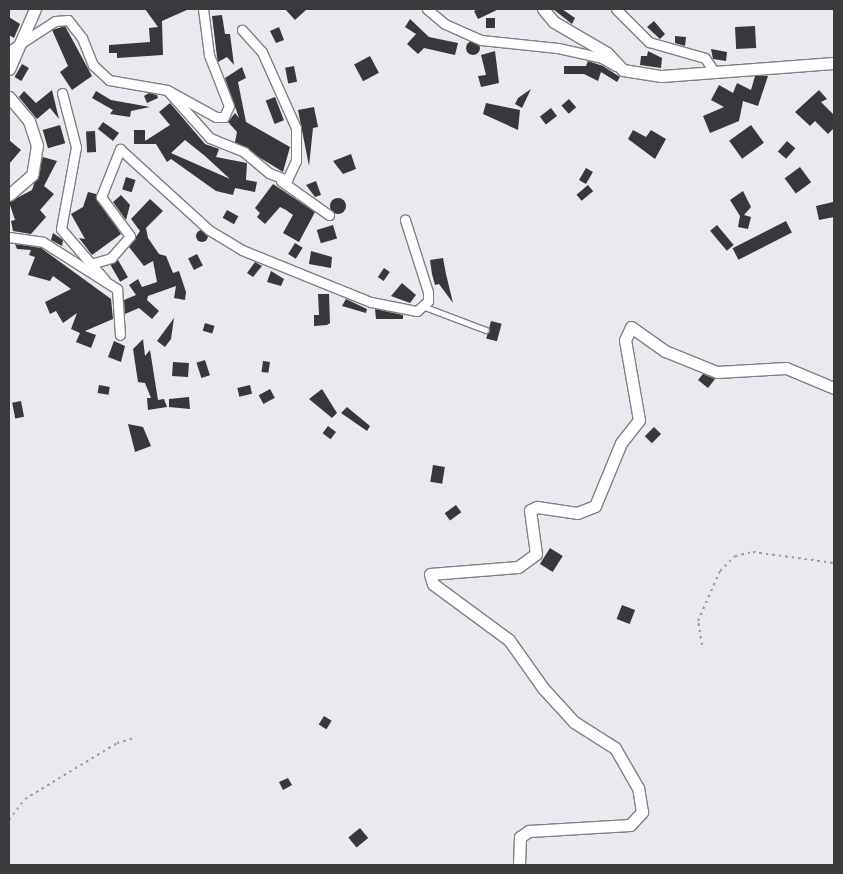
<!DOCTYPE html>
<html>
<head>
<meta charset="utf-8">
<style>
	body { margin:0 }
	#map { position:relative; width:843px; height:874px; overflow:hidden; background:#e8eaef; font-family:Rubik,sans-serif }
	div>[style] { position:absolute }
	.building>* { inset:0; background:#39373c; transform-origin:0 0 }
	.round { border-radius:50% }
	.path>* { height:2px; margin-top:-1px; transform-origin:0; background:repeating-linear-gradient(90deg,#999b9e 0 2.5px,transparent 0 6.5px) }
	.roads { filter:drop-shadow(1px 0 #7f8085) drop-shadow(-1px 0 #7f8085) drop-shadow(0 1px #7f8085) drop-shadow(0 -1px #7f8085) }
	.lane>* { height:4.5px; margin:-2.25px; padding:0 2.25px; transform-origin:2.25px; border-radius:2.25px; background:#fff }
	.street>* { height:9px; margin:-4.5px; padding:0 4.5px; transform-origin:4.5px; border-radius:4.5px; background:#fff }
	.secondary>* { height:11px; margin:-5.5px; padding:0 5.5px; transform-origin:5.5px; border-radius:5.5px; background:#fff }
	span { translate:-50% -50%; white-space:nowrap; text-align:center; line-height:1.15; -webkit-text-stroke:5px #f5f7fd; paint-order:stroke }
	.frame { position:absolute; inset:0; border:10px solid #3a3b3d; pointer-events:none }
</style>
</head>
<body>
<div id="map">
	<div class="building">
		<div style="clip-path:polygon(145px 9px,189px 9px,162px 21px,163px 55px,117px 58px,117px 53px,109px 53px,109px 45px,150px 42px,149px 28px,158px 27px)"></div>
		<div style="clip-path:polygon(285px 9px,307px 9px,295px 20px)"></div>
		<div style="clip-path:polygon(478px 9px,499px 9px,478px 19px,474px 11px)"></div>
		<div style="clip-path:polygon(553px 9px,562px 9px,575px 18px,572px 24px)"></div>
		<div style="clip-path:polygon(222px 15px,225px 34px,230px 34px,234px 65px,227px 57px,218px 62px,217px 57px,212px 16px)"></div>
		<div style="clip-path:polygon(9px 17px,20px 24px,14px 38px,9px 35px)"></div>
		<div style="left:486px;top:18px;width:9px;height:10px"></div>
		<div style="clip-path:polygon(410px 19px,429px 37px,458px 43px,455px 55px,424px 48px,418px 54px,407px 44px,416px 34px,405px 27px)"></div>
		<div style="clip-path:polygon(654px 21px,665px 34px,660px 39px,647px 27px)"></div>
		<div style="clip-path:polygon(65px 26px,92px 76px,72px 90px,60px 72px,68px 66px,52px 30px)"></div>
		<div style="left:755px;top:26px;width:22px;height:20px;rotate:87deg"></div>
		<div style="clip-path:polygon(279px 27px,284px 40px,276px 43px,270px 31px)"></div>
		<div style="clip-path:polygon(675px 36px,686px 37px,685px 46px,675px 43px)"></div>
		<div class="round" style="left:466px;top:41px;width:14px;height:14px"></div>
		<div style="clip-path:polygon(711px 49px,727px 52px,726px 61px,713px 59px)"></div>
		<div style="clip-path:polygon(495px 51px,499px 83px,481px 87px,478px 76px,486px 75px,481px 55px)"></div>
		<div style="clip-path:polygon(648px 51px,662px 58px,661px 68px,640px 65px,641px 56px,647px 56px)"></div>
		<div style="left:370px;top:56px;width:19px;height:18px;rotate:62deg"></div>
		<div style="clip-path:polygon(588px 61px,603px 66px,620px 77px,617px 82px,601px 72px,598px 81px,584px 74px,564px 74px,564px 66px,586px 66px)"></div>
		<div style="left:22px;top:64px;width:8px;height:15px;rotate:30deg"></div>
		<div style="left:294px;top:66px;width:16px;height:9px;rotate:79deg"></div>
		<div style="clip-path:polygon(242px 67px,246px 78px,238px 82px,246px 122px,290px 147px,283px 172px,235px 142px,237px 132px,228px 122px,235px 113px,239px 118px,225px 78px)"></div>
		<div style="clip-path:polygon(755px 76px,768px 76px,758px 106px,743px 101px,739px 121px,710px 133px,703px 116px,724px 107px,711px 100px,719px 85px,733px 93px,737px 83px,751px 90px)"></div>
		<div style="clip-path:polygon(531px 89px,522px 108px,515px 104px,518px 98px)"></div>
		<div style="clip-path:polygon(52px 90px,59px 119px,50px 108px,37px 119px,19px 97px,24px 91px,36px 103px)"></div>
		<div style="clip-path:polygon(819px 90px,827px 99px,821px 102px,834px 115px,834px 128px,828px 134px,815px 121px,810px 126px,795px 112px)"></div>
		<div style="clip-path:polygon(96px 91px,111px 100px,150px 107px,131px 111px,130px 117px,110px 114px,113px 110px,92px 98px)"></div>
		<div style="clip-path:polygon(149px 93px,157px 95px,158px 98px,147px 103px,144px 96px)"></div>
		<div style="left:275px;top:97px;width:25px;height:10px;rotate:69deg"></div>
		<div style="left:569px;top:99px;width:11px;height:10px;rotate:49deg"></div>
		<div style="clip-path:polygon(evenodd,170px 103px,205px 144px,219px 149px,216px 157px,247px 163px,246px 180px,257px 182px,255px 192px,235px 188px,233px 195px,216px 191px,171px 159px,167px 162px,156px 144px,134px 144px,134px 130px,145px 130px,145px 141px,170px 125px,159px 112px,170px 103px,185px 140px,205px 156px,230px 179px,171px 153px,185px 140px)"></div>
		<div style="clip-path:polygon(486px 103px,520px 110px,518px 130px,483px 114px)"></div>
		<div style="clip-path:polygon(314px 107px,318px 127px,313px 128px,309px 166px,298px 110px)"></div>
		<div style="left:551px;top:108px;width:10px;height:14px;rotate:53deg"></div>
		<div style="clip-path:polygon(103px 122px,119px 133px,113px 141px,98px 129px)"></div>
		<div style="left:60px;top:125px;width:19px;height:18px;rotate:74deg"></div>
		<div style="left:751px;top:125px;width:22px;height:27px;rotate:54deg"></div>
		<div style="clip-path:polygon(633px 130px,646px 137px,651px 130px,666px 139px,655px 159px,628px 139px)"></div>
		<div style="left:95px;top:131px;width:21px;height:9px;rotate:87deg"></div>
		<div style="clip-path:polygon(9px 140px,21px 150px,9px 164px)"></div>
		<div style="left:787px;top:141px;width:11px;height:14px;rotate:41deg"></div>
		<div style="clip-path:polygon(351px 154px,356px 169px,343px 174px,333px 161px)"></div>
		<div style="clip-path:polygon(43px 157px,57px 161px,44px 186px,54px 194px,40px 210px,46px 217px,31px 234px,13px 231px,11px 221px,15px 220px,9px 202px,32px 190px)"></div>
		<div style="left:800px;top:167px;width:19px;height:19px;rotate:54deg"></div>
		<div style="left:586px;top:168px;width:8px;height:14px;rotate:30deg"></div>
		<div style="left:126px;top:177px;width:10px;height:13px;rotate:17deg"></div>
		<div style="clip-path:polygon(316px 181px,321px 195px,315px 197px,306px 185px)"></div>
		<div style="clip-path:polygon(273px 184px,315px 212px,299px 242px,283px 233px,293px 215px,286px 210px,280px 207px,265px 224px,257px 217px,260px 213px,255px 208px)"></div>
		<div style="left:588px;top:185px;width:8px;height:15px;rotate:50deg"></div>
		<div style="clip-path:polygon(743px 191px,751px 207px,744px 215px,751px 217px,748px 229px,738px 227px,740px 216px,730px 200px)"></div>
		<div style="clip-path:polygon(88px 192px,96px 194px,121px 234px,92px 255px,79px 238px,85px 239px,71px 214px,83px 207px)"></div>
		<div style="clip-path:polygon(121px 195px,130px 205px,126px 220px,113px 202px)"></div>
		<div class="round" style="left:330px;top:198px;width:16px;height:16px"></div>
		<div style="clip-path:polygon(150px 199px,163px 211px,146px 228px,148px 238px,159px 254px,166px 256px,173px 273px,179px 271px,186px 292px,185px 300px,174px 298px,176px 286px,148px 296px,147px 300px,159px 311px,152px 319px,139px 308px,125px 314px,124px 300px,136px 295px,129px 285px,138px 279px,142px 287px,157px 282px,153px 261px,144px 266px,129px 247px,140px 231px,131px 219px)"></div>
		<div style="clip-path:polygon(833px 202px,834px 217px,819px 220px,816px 206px)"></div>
		<div style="left:227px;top:210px;width:13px;height:9px;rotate:29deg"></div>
		<div style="left:786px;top:221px;width:13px;height:60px;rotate:63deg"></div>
		<div style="left:333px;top:225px;width:14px;height:17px;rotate:73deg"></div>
		<div style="left:717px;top:225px;width:26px;height:9px;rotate:50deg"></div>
		<div class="round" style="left:196px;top:230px;width:12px;height:12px"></div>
		<div style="clip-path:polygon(53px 233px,63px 240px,62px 246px,51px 240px)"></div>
		<div style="left:295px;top:243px;width:9px;height:13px;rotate:32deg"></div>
		<div style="clip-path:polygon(15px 244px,41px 248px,111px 299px,113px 319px,85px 331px,96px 335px,91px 348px,76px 342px,80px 333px,71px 329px,77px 313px,63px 323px,56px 311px,50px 314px,45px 302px,71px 289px,53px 276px,50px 281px,28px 275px,35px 257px,29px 255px,31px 250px,17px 249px)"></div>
		<div style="clip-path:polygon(311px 251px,332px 257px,331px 268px,309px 264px)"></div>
		<div style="left:197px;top:254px;width:13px;height:10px;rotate:63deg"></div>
		<div style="clip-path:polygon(443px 258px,446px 274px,453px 303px,439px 284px,435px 285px,432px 274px,430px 260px)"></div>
		<div style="left:118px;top:260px;width:20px;height:9px;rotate:60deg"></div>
		<div style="clip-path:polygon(255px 262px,262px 266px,253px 277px,247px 273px)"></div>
		<div style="left:384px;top:268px;width:7px;height:11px;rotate:34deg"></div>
		<div style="clip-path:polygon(271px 271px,284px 279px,281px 286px,267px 282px)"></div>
		<div style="clip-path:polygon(402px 283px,416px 295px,410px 303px,391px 296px)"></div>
		<div style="clip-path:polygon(318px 294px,329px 294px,330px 323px,327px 325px,314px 326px,314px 315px,319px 315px)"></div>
		<div style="clip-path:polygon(346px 299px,367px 309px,366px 313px,342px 306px)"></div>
		<div style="clip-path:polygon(375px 309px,403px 315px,403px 319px,376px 319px)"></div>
		<div style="clip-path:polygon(174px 318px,171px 339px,165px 347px,157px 341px)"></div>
		<div style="left:491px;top:321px;width:11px;height:18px;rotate:15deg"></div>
		<div style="left:205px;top:323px;width:10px;height:8px;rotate:17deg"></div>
		<div style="clip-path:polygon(143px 339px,145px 356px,150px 350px,158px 400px,164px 399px,167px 407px,148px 410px,147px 398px,151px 398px,145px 383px,138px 382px,133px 349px)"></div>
		<div style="clip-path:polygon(114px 341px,125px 346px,121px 362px,108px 357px)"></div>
		<div style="left:205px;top:360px;width:16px;height:9px;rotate:72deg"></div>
		<div style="left:263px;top:361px;width:7px;height:11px;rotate:8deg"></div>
		<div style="left:173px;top:362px;width:16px;height:14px;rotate:4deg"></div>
		<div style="clip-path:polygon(703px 374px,715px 379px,708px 388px,698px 380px)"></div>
		<div style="left:99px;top:385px;width:11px;height:8px;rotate:10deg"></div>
		<div style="left:250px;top:385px;width:9px;height:13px;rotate:77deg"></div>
		<div style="left:270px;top:389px;width:10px;height:13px;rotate:61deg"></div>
		<div style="clip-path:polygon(322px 389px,337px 413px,332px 418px,309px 399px)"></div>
		<div style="clip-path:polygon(189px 397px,190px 409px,169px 407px,169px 399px)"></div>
		<div style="left:21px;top:401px;width:16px;height:9px;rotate:79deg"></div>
		<div style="clip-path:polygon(347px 407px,370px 426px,367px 431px,341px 413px)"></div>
		<div style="clip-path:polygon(128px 424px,143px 427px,151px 446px,135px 452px)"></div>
		<div style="left:328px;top:426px;width:10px;height:9px;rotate:37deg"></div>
		<div style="left:654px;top:427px;width:10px;height:13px;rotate:45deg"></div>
		<div style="left:433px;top:465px;width:12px;height:17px;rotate:9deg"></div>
		<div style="left:456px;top:505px;width:9px;height:14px;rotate:54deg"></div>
		<div style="left:550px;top:548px;width:15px;height:19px;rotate:32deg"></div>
		<div style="left:622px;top:605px;width:14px;height:15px;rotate:21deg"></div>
		<div style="left:324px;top:716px;width:9px;height:10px;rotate:32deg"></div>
		<div style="clip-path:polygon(288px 778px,292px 785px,283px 790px,279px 782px)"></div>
		<div style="left:360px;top:828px;width:13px;height:15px;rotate:51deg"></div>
	</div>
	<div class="path">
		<div style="left:702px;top:645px;width:24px;rotate:-99deg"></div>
		<div style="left:698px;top:621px;width:55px;rotate:-66.3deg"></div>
		<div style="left:720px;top:571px;width:21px;rotate:-45deg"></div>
		<div style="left:735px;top:556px;width:18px;rotate:-13deg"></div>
		<div style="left:753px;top:552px;width:82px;rotate:7.7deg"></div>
		<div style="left:9px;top:820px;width:26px;rotate:-53deg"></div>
		<div style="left:25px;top:799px;width:108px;rotate:-31.3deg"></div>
		<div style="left:117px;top:743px;width:18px;rotate:-16deg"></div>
	</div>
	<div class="roads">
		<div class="lane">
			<div style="left:425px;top:307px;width:65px;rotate:20.7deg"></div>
		</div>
		<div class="street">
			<div style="left:427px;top:9px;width:23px;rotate:40deg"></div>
			<div style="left:445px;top:24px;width:39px;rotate:24deg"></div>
			<div style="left:481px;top:40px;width:77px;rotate:5.9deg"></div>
			<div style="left:558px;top:48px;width:45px;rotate:12.8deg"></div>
			<div style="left:602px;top:58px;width:16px;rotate:30deg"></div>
			<div style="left:616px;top:9px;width:47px;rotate:45deg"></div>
			<div style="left:649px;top:42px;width:58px;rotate:15.9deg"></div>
			<div style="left:705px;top:58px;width:18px;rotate:56deg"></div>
			<div style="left:9px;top:51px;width:55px;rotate:-33.1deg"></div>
			<div style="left:55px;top:21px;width:13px;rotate:-4deg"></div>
			<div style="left:68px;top:20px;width:23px;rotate:52deg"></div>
			<div style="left:82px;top:38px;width:29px;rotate:68deg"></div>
			<div style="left:93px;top:65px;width:22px;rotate:43deg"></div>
			<div style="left:109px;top:80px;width:59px;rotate:9.8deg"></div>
			<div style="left:167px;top:90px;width:56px;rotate:28.9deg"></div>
			<div style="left:216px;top:117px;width:8px"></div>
			<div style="left:224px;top:117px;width:12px;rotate:-66deg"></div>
			<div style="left:229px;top:106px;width:55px;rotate:-111.4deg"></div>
			<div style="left:209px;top:55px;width:46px;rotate:-97.4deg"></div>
			<div style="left:167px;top:90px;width:64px;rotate:48.1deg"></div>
			<div style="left:210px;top:138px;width:37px;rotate:22deg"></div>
			<div style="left:244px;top:152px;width:33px;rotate:40deg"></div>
			<div style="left:269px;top:173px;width:19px;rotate:21deg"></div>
			<div style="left:287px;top:180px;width:21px;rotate:-65deg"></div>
			<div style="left:296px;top:161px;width:33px;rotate:-90deg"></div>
			<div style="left:296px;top:128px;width:83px;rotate:-114.1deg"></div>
			<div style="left:262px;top:52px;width:30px;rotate:-132deg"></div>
			<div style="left:62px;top:93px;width:56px;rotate:75.5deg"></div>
			<div style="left:76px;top:147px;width:83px;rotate:100.4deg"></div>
			<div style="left:61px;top:229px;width:67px;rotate:49.2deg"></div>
			<div style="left:281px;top:181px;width:59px;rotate:35.3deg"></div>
			<div style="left:9px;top:237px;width:34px;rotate:8deg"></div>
			<div style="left:43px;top:242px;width:88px;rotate:32.4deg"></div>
			<div style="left:117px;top:289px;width:46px;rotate:86.3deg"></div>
			<div style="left:94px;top:263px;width:18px;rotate:-16deg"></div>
			<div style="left:111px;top:258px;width:29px;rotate:-49deg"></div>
			<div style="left:130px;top:236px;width:49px;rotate:-126.6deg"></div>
			<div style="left:101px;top:197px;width:52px;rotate:-68.4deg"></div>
			<div style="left:120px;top:149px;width:120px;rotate:42.3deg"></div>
			<div style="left:209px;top:230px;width:39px;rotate:31deg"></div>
			<div style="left:242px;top:250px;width:139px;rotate:22deg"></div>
			<div style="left:371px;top:302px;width:47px;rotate:11.1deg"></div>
			<div style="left:417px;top:311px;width:15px;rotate:-42deg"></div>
			<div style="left:428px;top:301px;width:9px;rotate:-90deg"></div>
			<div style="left:428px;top:292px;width:76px;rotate:-107.7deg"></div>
		</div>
		<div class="secondary">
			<div style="left:543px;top:9px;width:17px;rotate:50deg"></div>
			<div style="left:554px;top:22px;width:61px;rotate:30.3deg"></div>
			<div style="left:607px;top:53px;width:23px;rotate:47deg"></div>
			<div style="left:623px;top:70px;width:39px;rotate:9deg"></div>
			<div style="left:662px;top:76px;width:172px;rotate:-4.3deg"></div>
			<div style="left:9px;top:69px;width:65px;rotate:-66.6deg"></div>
			<div style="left:9px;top:97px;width:31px;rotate:50deg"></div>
			<div style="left:29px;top:121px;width:25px;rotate:72deg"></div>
			<div style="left:37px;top:145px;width:30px;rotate:99deg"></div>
			<div style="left:32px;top:175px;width:30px;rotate:139deg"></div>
			<div style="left:519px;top:865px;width:28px;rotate:-88deg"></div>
			<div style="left:520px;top:837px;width:11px;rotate:-34deg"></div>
			<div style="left:529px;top:831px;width:101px;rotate:-3.4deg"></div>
			<div style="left:630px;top:825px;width:18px;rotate:-47deg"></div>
			<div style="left:642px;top:812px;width:24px;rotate:-99deg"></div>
			<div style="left:638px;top:788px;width:46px;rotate:-119.9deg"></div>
			<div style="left:615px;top:748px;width:49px;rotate:-147.6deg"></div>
			<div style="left:574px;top:722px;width:46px;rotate:-132.4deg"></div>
			<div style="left:543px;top:688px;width:59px;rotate:-125.3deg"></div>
			<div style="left:509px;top:640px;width:94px;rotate:-143.6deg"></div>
			<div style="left:433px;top:584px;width:10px;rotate:-107deg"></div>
			<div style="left:430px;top:574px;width:88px;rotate:-4.5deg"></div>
			<div style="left:518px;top:567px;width:22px;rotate:-36deg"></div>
			<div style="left:536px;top:554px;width:44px;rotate:-97.8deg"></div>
			<div style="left:530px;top:510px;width:8px;rotate:-23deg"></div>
			<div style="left:537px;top:507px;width:40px;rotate:8.5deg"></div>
			<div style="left:577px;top:513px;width:19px;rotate:-21deg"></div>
			<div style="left:595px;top:506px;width:68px;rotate:-67.6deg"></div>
			<div style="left:621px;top:443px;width:29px;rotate:-52deg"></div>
			<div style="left:639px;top:420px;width:81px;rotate:-99.9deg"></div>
			<div style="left:625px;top:340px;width:14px;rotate:-65deg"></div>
			<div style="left:631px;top:327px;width:42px;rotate:35.2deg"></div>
			<div style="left:665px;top:351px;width:56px;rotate:22deg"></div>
			<div style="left:717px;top:372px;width:69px;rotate:-3.3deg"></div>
			<div style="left:786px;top:368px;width:52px;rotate:22.6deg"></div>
		</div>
	</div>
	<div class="frame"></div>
</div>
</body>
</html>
